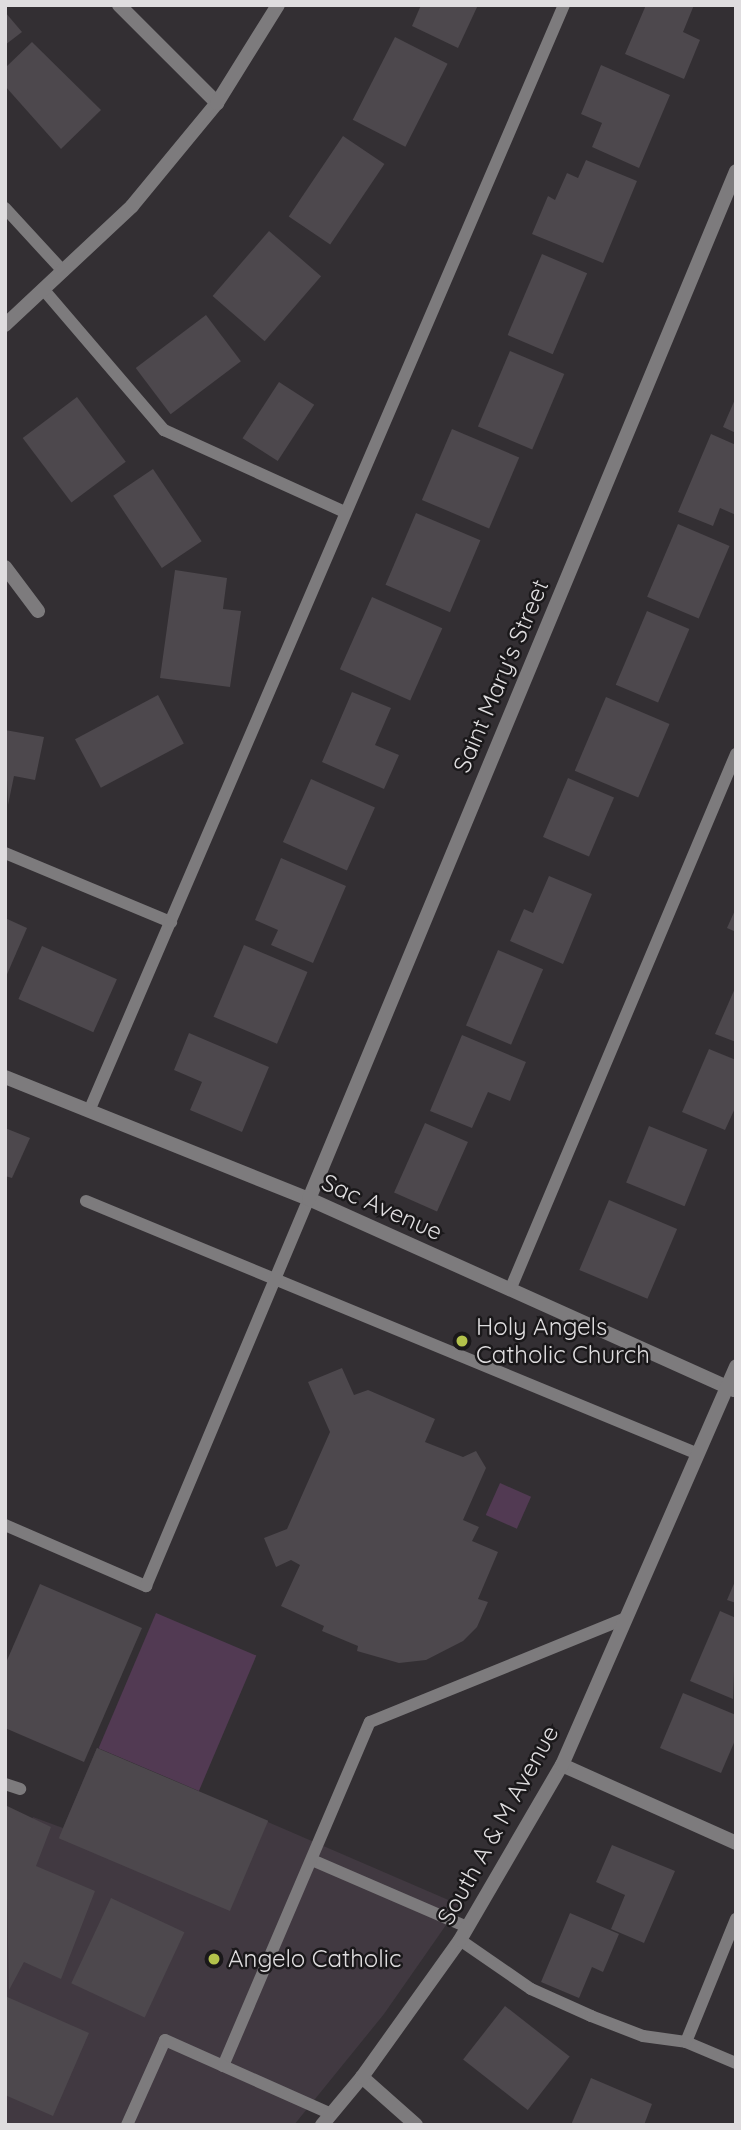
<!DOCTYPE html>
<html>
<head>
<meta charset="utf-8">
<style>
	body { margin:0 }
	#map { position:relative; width:741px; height:2130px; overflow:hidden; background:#332f33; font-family:Quicksand,sans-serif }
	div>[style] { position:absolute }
	.built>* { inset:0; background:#413941 }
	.green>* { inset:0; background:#523a53; transform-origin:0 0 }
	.building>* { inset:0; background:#4d484d; transform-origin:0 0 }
	.service>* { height:12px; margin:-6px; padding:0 6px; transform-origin:6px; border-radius:6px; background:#7d7b7d }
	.minor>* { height:14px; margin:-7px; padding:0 7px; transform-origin:7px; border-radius:7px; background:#7d7b7d }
	.tertiary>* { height:14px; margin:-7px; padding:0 7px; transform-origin:7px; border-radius:7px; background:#7d7b7d }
	.dots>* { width:19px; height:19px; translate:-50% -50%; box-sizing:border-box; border:4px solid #1a181a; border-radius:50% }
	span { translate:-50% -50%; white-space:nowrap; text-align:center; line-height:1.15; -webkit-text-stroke:5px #1a181a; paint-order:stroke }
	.street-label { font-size:24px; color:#dfdddf }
	.poi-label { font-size:24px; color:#dfdddf }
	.left { translate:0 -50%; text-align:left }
	.frame { position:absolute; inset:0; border:7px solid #dfdddf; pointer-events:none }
</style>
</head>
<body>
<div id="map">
	<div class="built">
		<div style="clip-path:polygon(97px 1748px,460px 1905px,384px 2014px,294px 2125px,5px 2125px,5px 1881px,33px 1817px,63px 1828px)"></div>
	</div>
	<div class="green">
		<div style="left:500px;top:1483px;width:34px;height:35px;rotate:24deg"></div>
		<div style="left:156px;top:1613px;width:109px;height:147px;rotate:23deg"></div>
	</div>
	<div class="building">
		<div style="clip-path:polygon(421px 5px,478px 5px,458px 48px,412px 26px)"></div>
		<div style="clip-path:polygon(646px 5px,694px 5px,683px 32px,700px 40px,684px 79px,625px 54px)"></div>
		<div style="clip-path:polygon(5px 12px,22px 32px,5px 45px)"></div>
		<div style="left:395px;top:37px;width:59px;height:93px;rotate:27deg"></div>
		<div style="clip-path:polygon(32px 42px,101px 110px,61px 149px,5px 86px,5px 68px)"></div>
		<div style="clip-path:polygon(601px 65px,670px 95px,639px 168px,592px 147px,602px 123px,581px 114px)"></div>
		<div style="left:343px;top:136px;width:50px;height:97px;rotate:34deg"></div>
		<div style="clip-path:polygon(586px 160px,637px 181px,603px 263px,532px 234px,548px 196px,555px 200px,567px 173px,578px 178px)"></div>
		<div style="left:269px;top:231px;width:69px;height:86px;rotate:41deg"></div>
		<div style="left:542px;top:254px;width:49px;height:88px;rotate:23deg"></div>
		<div style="left:206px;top:315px;width:58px;height:88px;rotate:53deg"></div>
		<div style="left:510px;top:351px;width:59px;height:82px;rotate:23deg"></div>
		<div style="left:279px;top:382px;width:42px;height:67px;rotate:33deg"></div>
		<div style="left:77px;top:397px;width:81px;height:68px;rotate:53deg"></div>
		<div style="clip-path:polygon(736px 397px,736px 433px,723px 427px)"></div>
		<div style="left:452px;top:429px;width:73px;height:77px;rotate:23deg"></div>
		<div style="clip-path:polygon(711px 434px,736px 445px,736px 515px,720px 508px,713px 526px,678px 512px)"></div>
		<div style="left:153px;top:469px;width:87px;height:48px;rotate:56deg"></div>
		<div style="left:416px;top:513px;width:70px;height:78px;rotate:23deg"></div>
		<div style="left:678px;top:524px;width:56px;height:79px;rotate:23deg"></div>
		<div style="clip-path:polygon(175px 570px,227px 578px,223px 609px,241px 611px,230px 687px,160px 678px)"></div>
		<div style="left:372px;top:597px;width:77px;height:79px;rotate:24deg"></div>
		<div style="left:647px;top:611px;width:46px;height:80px;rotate:23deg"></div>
		<div style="clip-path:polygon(352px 692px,391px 708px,375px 745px,399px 755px,384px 789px,322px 762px)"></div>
		<div style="left:158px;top:695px;width:55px;height:94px;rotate:62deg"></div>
		<div style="left:606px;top:697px;width:69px;height:80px;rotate:23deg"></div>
		<div style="clip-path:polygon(5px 730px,44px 737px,35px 780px,14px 776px,8px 805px)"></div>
		<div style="left:568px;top:778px;width:50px;height:64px;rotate:23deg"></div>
		<div style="left:311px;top:779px;width:70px;height:69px;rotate:24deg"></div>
		<div style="clip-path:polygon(281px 858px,346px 886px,313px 963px,271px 945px,278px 930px,255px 920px)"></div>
		<div style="clip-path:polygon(549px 876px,592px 894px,563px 964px,510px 941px,524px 909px,533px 913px)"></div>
		<div style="clip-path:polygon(736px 908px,736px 932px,727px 928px)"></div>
		<div style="clip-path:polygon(5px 918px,27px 928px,5px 979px)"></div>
		<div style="left:244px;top:945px;width:69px;height:78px;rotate:23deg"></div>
		<div style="left:42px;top:946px;width:82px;height:58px;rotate:24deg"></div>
		<div style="left:498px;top:950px;width:49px;height:82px;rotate:23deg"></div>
		<div style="clip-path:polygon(736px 986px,736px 1042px,715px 1034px)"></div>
		<div style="clip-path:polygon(189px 1033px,269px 1067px,242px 1132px,190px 1110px,202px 1082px,174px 1070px)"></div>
		<div style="clip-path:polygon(462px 1035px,526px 1062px,510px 1101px,488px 1092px,472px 1128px,430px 1111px)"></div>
		<div style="clip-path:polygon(709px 1049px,736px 1060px,736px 1106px,725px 1130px,682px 1112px)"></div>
		<div style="left:425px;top:1123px;width:47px;height:76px;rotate:24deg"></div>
		<div style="left:649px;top:1126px;width:63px;height:61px;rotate:22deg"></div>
		<div style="clip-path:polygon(5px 1128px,30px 1138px,12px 1178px,5px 1176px)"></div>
		<div style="left:609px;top:1200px;width:74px;height:76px;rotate:23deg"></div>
		<div style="clip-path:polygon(342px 1368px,354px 1395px,368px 1390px,435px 1419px,425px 1442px,463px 1457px,476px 1451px,486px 1468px,463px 1520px,479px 1527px,472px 1541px,498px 1552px,478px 1599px,488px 1602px,477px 1627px,463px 1641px,426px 1660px,399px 1663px,357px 1651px,358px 1646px,322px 1631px,324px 1626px,281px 1606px,300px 1565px,291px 1560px,276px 1567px,264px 1538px,287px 1529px,330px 1432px,308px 1382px)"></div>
		<div style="clip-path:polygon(736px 1579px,736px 1603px,727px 1600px)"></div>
		<div style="clip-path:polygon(40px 1584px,142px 1628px,84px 1762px,5px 1728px,5px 1665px)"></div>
		<div style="clip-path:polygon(720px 1611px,736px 1618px,733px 1699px,690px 1681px)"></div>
		<div style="clip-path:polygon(683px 1693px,736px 1715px,736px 1738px,721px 1773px,660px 1748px)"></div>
		<div style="left:97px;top:1748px;width:186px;height:98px;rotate:23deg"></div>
		<div style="clip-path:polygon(5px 1805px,51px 1827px,36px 1866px,95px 1891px,61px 1979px,24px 1962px,9px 1990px)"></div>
		<div style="clip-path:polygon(612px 1845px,675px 1871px,644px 1943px,611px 1929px,625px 1895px,596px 1882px)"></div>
		<div style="left:111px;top:1898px;width:81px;height:94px;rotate:25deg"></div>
		<div style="clip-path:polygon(570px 1913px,619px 1934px,603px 1972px,592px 1967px,579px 1998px,541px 1982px)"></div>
		<div style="clip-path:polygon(5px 1996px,89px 2033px,53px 2116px,5px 2095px)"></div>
		<div style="left:505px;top:2006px;width:82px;height:68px;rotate:38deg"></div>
		<div style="clip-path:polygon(591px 2078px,652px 2104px,644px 2125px,571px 2125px)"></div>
	</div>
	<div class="service">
		<div style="left:5px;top:208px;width:86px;rotate:47.4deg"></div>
		<div style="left:43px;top:289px;width:186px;rotate:49.4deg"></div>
		<div style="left:164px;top:430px;width:199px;rotate:24.4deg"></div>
		<div style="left:5px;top:853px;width:180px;rotate:22.6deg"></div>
		<div style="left:89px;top:1111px;width:1204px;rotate:-66.76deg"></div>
		<div style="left:86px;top:1201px;width:662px;rotate:22.46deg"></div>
		<div style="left:510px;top:1290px;width:582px;rotate:-67.14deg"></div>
		<div style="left:5px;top:1525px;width:154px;rotate:23.4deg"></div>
		<div style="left:146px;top:1586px;width:420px;rotate:-67.2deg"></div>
		<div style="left:5px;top:1784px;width:16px;rotate:18deg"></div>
		<div style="left:312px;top:1860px;width:169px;rotate:23.4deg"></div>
		<div style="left:460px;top:1940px;width:86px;rotate:34.6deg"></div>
		<div style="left:531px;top:1989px;width:66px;rotate:24.2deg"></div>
		<div style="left:591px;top:2016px;width:56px;rotate:21deg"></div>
		<div style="left:643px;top:2036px;width:43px;rotate:7.9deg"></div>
		<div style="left:686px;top:2042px;width:54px;rotate:22.8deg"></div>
		<div style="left:686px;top:2042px;width:133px;rotate:-67.9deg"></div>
		<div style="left:223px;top:2066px;width:374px;rotate:-66.9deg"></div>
		<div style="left:370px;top:1722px;width:276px;rotate:-22.1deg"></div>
		<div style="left:127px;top:2125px;width:93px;rotate:-65.9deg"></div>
		<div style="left:165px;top:2040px;width:182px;rotate:24deg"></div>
	</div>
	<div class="minor">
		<div style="left:119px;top:5px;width:139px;rotate:45deg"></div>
		<div style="left:5px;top:567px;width:55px;rotate:53.1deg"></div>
		<div style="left:5px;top:1077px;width:328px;rotate:21.9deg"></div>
		<div style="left:309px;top:1199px;width:466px;rotate:24.2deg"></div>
		<div style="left:309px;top:1199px;width:1113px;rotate:-67.44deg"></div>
		<div style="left:562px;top:1765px;width:191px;rotate:24.1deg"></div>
		<div style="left:362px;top:2077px;width:72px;rotate:41.6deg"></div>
		<div style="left:322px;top:2125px;width:62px;rotate:-50.2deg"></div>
		<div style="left:362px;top:2077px;width:168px;rotate:-54.4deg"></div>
		<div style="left:460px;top:1940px;width:203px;rotate:-59.8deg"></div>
		<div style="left:562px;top:1765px;width:435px;rotate:-66.4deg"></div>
	</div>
	<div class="tertiary">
		<div style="left:5px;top:325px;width:174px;rotate:-43.1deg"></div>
		<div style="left:132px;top:206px;width:134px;rotate:-50.5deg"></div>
		<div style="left:217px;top:103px;width:115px;rotate:-58.1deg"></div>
	</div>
	<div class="dots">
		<div style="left:462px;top:1341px;background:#b3c24b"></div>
		<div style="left:214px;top:1959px;background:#b3c24b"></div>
	</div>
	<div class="street-label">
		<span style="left:501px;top:676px;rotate:-67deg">Saint Mary's Street</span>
		<span style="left:382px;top:1207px;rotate:24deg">Sac Avenue</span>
		<span style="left:498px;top:1825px;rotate:-61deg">South A &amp; M Avenue</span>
	</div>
	<div class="poi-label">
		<span class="left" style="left:476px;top:1341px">Holy Angels<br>Catholic Church</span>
		<span class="left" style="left:228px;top:1959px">Angelo Catholic</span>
	</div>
	<div class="frame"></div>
</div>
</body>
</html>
